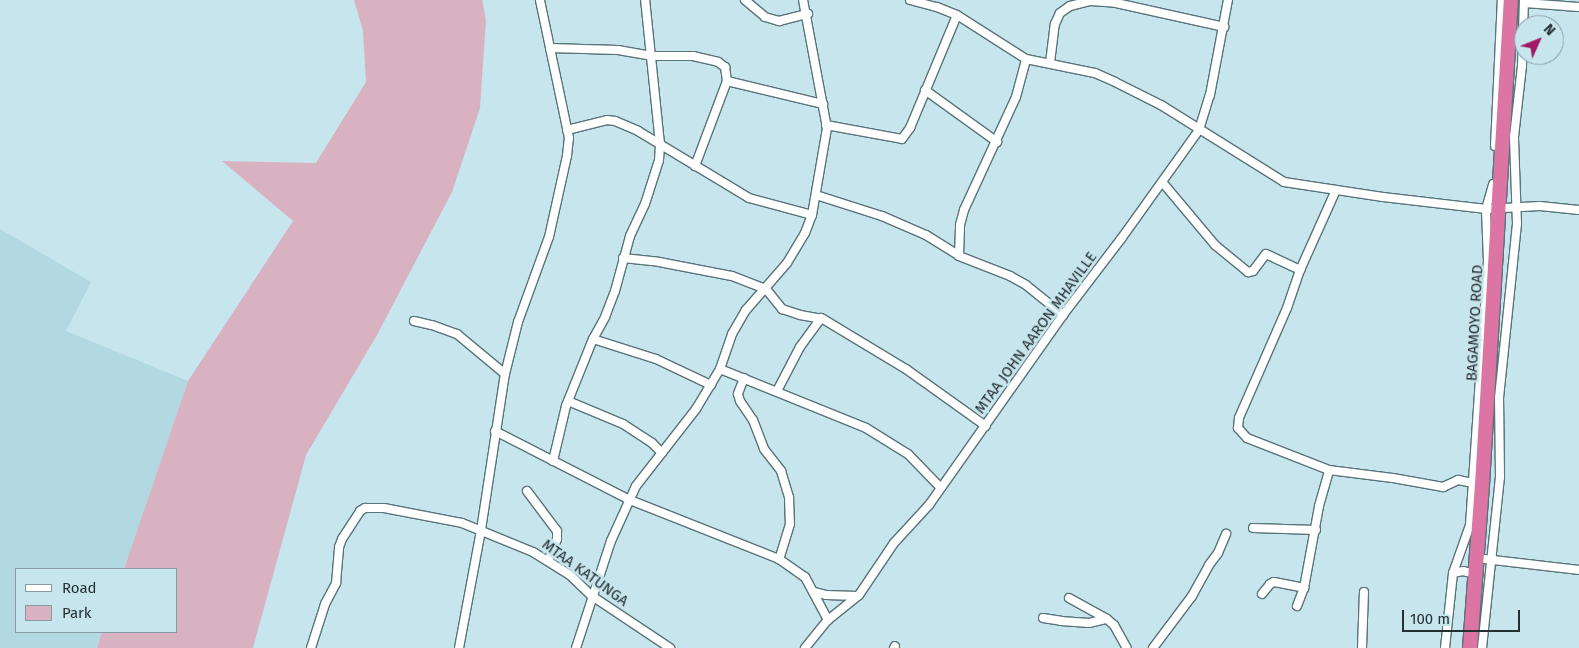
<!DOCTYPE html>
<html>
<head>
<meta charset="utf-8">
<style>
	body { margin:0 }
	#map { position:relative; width:1579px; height:648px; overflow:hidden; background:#c7e5ec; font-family:"Fira Sans",sans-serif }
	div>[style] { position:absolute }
	.built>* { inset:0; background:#b2d8e1 }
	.green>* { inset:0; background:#d8b2c1 }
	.stream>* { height:2.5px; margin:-1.25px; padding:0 1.25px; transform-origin:1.25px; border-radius:1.25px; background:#528e9b }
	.roads { filter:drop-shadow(1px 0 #587379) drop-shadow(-1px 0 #587379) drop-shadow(0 1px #587379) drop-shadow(0 -1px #587379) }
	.street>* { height:8px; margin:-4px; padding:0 4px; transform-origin:4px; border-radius:4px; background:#fff }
	.highway>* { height:14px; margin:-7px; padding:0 7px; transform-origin:7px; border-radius:7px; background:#dc75a3 }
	span { translate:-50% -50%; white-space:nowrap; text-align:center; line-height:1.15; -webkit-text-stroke:5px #c7e5ec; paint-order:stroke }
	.street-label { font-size:15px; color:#242f32 }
	.legend { position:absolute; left:15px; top:568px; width:162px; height:65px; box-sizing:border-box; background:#c7e5ec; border:1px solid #869ca2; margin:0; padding:6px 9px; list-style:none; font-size:15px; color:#242f32 }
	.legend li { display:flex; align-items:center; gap:10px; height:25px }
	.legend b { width:25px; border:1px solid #869ca2 }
	.north { position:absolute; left:1514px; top:15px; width:50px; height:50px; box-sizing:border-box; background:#c7e5ec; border:1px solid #869ca2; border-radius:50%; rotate:46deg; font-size:14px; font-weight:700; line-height:20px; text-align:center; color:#242f32 }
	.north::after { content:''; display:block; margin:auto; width:18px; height:22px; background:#a11965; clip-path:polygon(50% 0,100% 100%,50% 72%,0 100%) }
	.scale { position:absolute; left:1402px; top:610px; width:118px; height:22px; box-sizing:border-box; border:2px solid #242f32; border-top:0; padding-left:6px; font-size:15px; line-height:18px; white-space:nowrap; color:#242f32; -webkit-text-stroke:4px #c7e5ec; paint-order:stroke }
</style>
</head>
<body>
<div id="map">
	<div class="built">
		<div style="clip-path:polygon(0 229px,91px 282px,66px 331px,188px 381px,124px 569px,16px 569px,16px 632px,102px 632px,97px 648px,0 648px)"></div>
	</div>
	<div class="green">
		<div style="clip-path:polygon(354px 0,482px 0,486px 20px,480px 108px,452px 192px,377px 335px,306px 455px,253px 648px,97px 648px,102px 632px,176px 632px,176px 569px,124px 569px,188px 381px,293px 221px,222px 161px,316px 163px,366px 82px,363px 31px)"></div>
	</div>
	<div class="stream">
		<div style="left:1463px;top:648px;width:3px;rotate:-90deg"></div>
	</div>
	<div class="roads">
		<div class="street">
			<div style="left:745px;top:0;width:26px;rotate:40deg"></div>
			<div style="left:765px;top:17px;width:15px;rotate:16deg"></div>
			<div style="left:779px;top:21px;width:30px;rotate:-14deg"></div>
			<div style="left:910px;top:0;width:28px;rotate:15deg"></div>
			<div style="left:937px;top:7px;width:22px;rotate:22deg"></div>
			<div style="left:957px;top:15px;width:82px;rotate:32.5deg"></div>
			<div style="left:1026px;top:59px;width:70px;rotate:11.5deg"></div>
			<div style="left:1095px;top:73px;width:22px;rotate:24deg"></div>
			<div style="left:1115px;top:82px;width:51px;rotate:26.6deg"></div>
			<div style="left:1161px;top:105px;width:145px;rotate:32deg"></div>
			<div style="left:1284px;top:182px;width:100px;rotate:8.6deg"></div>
			<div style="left:1383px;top:197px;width:104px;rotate:6.6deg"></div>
			<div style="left:1486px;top:209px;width:54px;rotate:-3.2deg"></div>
			<div style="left:1540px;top:206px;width:39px;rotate:6deg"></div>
			<div style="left:1524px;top:3px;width:55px;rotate:4.2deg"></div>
			<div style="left:550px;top:48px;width:68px;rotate:1.7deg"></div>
			<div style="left:618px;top:50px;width:34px;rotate:10deg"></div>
			<div style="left:651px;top:56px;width:42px"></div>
			<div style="left:693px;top:56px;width:26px;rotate:13deg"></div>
			<div style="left:718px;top:62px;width:9px;rotate:36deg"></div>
			<div style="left:725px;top:67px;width:14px;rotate:82deg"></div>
			<div style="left:727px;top:81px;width:91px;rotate:110.6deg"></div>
			<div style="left:1050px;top:63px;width:39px;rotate:-83deg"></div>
			<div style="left:1055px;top:24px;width:12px;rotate:-66deg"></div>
			<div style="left:1060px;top:13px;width:12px;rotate:-35deg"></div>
			<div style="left:1070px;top:6px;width:21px;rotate:-14deg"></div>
			<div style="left:1090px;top:1px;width:26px;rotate:4deg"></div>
			<div style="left:1116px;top:3px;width:111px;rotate:12.5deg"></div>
			<div style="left:727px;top:81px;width:99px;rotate:13.5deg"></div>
			<div style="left:925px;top:90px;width:89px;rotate:35.8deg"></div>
			<div style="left:826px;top:125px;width:77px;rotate:10.4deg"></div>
			<div style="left:902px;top:139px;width:14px;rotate:-54deg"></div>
			<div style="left:910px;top:128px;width:122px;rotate:-67.4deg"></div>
			<div style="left:567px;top:130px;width:41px;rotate:-14deg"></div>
			<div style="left:607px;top:120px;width:8px;rotate:7deg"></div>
			<div style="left:615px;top:121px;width:25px;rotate:23deg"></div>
			<div style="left:638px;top:131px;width:130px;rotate:31.1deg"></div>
			<div style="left:749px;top:198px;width:65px;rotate:15.1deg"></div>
			<div style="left:1495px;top:146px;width:146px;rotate:-87.3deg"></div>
			<div style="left:1163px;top:183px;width:81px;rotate:50deg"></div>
			<div style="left:1215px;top:245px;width:43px;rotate:39.3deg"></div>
			<div style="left:1248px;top:272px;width:5px;rotate:-11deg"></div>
			<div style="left:1253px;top:271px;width:21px;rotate:-53deg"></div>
			<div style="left:1266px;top:254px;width:38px;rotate:25deg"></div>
			<div style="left:1336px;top:190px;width:88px;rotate:114.2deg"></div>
			<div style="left:1300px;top:270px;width:40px;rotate:108.9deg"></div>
			<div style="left:1287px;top:308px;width:120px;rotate:113.6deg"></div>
			<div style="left:1239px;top:418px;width:10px;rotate:96deg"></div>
			<div style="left:1238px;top:428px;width:13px;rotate:48deg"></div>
			<div style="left:1247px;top:438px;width:88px;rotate:21.3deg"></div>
			<div style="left:1329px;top:470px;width:64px;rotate:7.1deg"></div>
			<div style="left:1393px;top:478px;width:51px;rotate:10.2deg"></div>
			<div style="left:1443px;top:487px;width:17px;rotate:-25deg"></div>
			<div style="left:1458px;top:480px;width:20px;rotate:11deg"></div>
			<div style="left:816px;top:195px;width:69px;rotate:17.7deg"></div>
			<div style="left:882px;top:216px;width:48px;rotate:23.4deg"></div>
			<div style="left:926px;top:235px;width:39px;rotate:32deg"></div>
			<div style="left:959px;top:256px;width:55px;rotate:21.4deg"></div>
			<div style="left:1010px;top:276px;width:18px;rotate:29deg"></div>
			<div style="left:1026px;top:285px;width:48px;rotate:39deg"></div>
			<div style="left:959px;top:256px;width:31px;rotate:-88deg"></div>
			<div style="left:960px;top:225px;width:16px;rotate:-75deg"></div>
			<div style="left:964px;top:210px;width:124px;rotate:-65.3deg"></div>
			<div style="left:1016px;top:97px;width:39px;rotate:-75deg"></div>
			<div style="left:623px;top:258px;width:36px;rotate:6deg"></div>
			<div style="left:659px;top:262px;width:74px;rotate:10.9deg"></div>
			<div style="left:732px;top:276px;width:36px;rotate:21deg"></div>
			<div style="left:766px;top:289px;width:26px;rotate:51deg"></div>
			<div style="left:782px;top:309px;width:19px;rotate:18deg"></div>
			<div style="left:800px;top:315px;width:23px;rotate:10deg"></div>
			<div style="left:823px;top:319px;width:97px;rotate:31.1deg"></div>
			<div style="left:906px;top:369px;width:98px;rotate:35.5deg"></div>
			<div style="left:414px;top:321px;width:18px;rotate:13deg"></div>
			<div style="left:432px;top:325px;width:27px;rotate:20deg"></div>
			<div style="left:457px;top:334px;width:62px;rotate:39.8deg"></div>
			<div style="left:593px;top:339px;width:66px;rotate:17.6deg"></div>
			<div style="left:656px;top:359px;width:61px;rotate:25.3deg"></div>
			<div style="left:720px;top:369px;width:157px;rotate:22deg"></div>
			<div style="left:866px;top:428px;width:49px;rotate:31.8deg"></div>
			<div style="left:908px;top:454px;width:47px;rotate:45.9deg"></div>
			<div style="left:744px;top:378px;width:17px;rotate:111deg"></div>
			<div style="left:738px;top:394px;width:7px;rotate:74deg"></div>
			<div style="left:740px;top:401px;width:23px;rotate:56deg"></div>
			<div style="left:753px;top:420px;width:31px;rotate:69deg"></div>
			<div style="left:764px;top:449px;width:28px;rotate:52deg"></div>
			<div style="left:781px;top:471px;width:28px;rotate:73deg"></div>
			<div style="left:789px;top:498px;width:26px;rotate:88deg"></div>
			<div style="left:790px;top:524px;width:37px;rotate:107deg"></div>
			<div style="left:777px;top:391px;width:50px;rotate:-62.4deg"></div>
			<div style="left:800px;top:347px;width:36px;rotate:-54deg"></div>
			<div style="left:568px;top:401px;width:60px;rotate:22.7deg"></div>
			<div style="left:623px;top:424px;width:35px;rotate:33deg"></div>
			<div style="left:652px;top:443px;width:14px;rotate:45deg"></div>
			<div style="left:495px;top:431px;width:152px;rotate:27.1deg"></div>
			<div style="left:630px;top:500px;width:160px;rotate:21.6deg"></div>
			<div style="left:779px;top:559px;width:32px;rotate:35deg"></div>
			<div style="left:805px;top:577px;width:49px;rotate:61.9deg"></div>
			<div style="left:553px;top:461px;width:57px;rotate:-76.7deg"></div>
			<div style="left:566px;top:406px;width:72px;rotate:-68.1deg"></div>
			<div style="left:593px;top:339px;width:25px;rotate:-61deg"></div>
			<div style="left:605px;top:317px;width:28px;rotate:-69deg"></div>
			<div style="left:615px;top:291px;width:57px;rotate:-74.7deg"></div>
			<div style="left:630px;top:236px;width:35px;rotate:-65deg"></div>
			<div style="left:645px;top:204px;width:46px;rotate:-72.3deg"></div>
			<div style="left:659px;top:160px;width:16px;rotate:-86deg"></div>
			<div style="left:660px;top:144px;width:145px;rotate:-95.9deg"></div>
			<div style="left:527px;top:491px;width:50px;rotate:53.1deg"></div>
			<div style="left:557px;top:531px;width:8px;rotate:90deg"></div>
			<div style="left:557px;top:539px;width:24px;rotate:112deg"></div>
			<div style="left:1253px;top:528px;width:63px;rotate:1.8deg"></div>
			<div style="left:1476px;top:558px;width:104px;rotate:6.6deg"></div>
			<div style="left:1453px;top:573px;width:51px;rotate:-70.5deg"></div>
			<div style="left:1470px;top:525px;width:264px;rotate:-86.1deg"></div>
			<div style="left:1488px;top:262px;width:53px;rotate:-92.2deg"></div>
			<div style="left:1486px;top:209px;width:26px;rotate:-74deg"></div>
			<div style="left:814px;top:592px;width:12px;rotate:14deg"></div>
			<div style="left:826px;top:595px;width:31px;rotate:2deg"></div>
			<div style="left:1262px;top:594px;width:13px;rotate:-51deg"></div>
			<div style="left:1270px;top:584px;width:4px;rotate:-27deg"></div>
			<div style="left:1274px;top:582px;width:31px;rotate:11deg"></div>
			<div style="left:1069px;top:598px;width:43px;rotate:28.9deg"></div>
			<div style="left:1297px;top:606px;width:19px;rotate:-69deg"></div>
			<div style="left:1304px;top:588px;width:83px;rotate:-79.6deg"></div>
			<div style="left:1319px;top:506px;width:37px;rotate:-74deg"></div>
			<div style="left:1043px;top:618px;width:18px;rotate:9deg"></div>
			<div style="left:1061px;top:621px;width:28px;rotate:4deg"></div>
			<div style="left:1089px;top:623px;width:18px;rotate:-13deg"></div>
			<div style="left:1107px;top:619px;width:9px;rotate:41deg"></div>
			<div style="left:1114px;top:625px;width:26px;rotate:61deg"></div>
			<div style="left:311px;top:648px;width:46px;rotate:-72.3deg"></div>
			<div style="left:325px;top:604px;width:24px;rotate:-62deg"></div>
			<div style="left:336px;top:583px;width:36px;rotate:-85deg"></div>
			<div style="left:339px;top:547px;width:9px;rotate:-69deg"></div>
			<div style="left:342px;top:539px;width:33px;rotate:-57deg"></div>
			<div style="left:360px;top:511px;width:6px;rotate:-31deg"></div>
			<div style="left:365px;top:508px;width:19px"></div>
			<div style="left:384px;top:508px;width:79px;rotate:10.9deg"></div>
			<div style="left:462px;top:523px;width:77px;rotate:22.2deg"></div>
			<div style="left:533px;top:552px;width:44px;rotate:31.9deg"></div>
			<div style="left:570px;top:575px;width:30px;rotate:44deg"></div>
			<div style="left:592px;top:596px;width:94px;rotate:33.7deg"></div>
			<div style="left:459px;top:648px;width:120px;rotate:-79.4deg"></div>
			<div style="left:481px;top:530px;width:158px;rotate:-81.3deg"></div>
			<div style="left:505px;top:374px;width:54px;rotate:-76deg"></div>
			<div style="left:518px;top:322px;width:90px;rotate:-70deg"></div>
			<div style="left:549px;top:237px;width:83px;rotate:-77.5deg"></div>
			<div style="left:567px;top:156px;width:18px;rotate:-84deg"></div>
			<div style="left:569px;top:138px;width:141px;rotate:-101.9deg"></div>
			<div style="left:576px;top:648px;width:113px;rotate:-71.9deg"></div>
			<div style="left:611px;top:541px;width:60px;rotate:-65.6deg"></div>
			<div style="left:636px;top:486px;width:98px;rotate:-52.1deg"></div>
			<div style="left:696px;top:409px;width:47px;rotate:-59deg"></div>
			<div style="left:720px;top:369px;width:37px;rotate:-71deg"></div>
			<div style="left:732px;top:334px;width:28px;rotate:-60deg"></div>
			<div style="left:746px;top:310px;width:62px;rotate:-48.9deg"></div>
			<div style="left:787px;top:263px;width:35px;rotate:-59deg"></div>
			<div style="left:805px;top:233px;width:19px;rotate:-69deg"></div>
			<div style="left:812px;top:215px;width:88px;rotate:-80.2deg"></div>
			<div style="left:827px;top:128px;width:130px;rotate:-100.6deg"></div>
			<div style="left:805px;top:648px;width:36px;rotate:-51deg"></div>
			<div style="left:828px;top:620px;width:40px;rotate:-39deg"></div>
			<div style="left:859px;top:595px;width:63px;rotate:-56.1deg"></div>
			<div style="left:894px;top:543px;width:52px;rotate:-47.4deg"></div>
			<div style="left:929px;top:505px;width:232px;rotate:-54.8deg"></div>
			<div style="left:1063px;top:315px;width:96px;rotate:-52.7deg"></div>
			<div style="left:1121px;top:239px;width:134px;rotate:-54.4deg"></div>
			<div style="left:1199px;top:130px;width:37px;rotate:-73deg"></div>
			<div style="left:1210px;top:95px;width:97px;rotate:-79.3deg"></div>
			<div style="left:894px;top:648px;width:2px;rotate:-63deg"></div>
			<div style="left:1153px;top:648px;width:65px;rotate:-53.1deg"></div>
			<div style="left:1192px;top:596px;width:35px;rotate:-61deg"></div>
			<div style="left:1209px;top:565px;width:15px;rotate:-53deg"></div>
			<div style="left:1218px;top:553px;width:21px;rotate:-67deg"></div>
			<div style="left:1362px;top:648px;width:56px;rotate:-88deg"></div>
			<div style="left:1445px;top:648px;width:75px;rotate:-83.9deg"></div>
			<div style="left:1453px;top:573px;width:10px;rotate:-11deg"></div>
			<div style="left:1463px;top:571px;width:12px;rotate:14deg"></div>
			<div style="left:1482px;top:648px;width:172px;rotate:-84deg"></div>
			<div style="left:1500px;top:477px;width:79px;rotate:-90.7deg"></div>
			<div style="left:1499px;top:398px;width:175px;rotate:-84.1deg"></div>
			<div style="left:1517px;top:224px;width:87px;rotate:-92deg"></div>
			<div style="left:1514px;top:137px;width:71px;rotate:-83.6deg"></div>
			<div style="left:1522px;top:66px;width:66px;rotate:-88.3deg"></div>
		</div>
		<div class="highway">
			<div style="left:1470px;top:648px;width:163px;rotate:-85.8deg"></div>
			<div style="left:1482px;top:485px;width:486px;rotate:-86.6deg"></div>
		</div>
	</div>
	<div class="street-label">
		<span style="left:1475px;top:323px;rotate:-87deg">BAGAMOYO ROAD</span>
		<span style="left:1036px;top:333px;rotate:-54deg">MTAA JOHN AARON MHAVILLE</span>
		<span style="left:585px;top:573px;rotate:36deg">MTAA KATUNGA</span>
	</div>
	<ul class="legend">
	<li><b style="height:6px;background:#fff"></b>Road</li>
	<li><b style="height:14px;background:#d8b2c1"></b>Park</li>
	</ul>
	<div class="north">N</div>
	<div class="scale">100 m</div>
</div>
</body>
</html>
